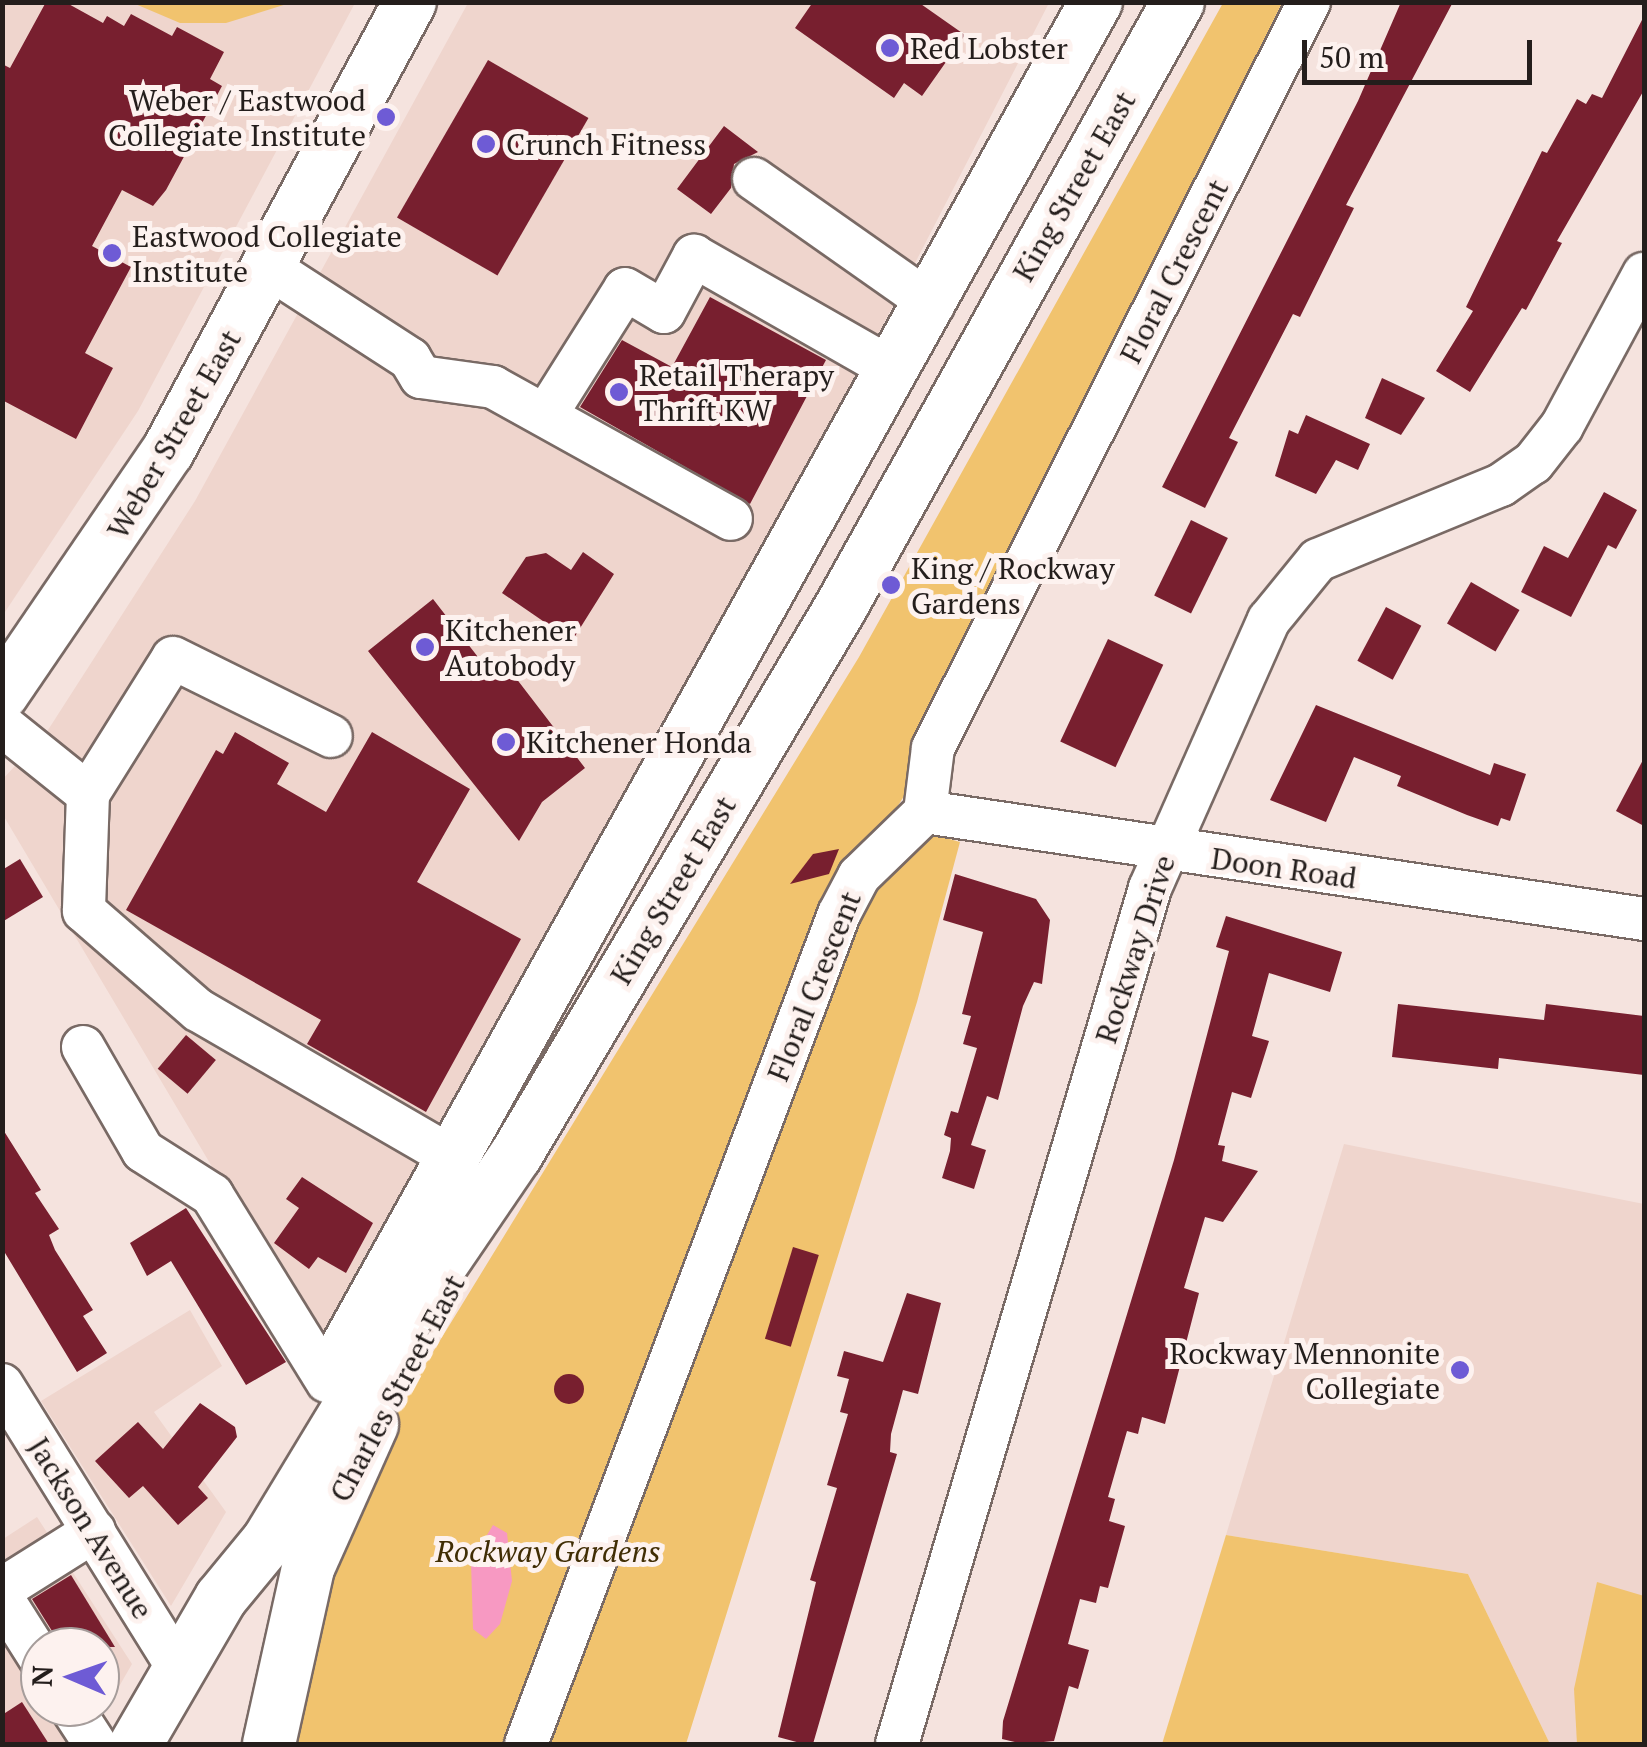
<!DOCTYPE html>
<html>
<head>
<meta charset="utf-8">
<style>
	body { margin:0 }
	#map { position:relative; width:1647px; height:1747px; overflow:hidden; background:#f5e3de; font-family:"PT Serif",serif }
	div>[style] { position:absolute }
	.built>* { inset:0; background:#efd5cd }
	.green>* { inset:0; background:#f1c36e }
	.water>* { inset:0; background:#f799c2 }
	.building>* { inset:0; background:#781f2f; transform-origin:0 0 }
	.round { border-radius:50% }
	.roads { filter:drop-shadow(2px 0 #796a65) drop-shadow(-2px 0 #796a65) drop-shadow(0 2px #796a65) drop-shadow(0 -2px #796a65) }
	.minor>* { height:42px; margin:-21px; padding:0 21px; transform-origin:21px; border-radius:21px; background:#fff }
	.major>* { height:52px; margin:-26px; padding:0 26px; transform-origin:26px; border-radius:26px; background:#fff }
	.dots>* { width:28px; height:28px; translate:-50% -50%; box-sizing:border-box; border:5px solid #fdf2ef; border-radius:50% }
	span { translate:-50% -50%; white-space:nowrap; text-align:center; line-height:1.15; -webkit-text-stroke:10px #fdf2ef; paint-order:stroke }
	.poi-label { font-size:30px; color:#241e1c }
	.left { translate:0 -50%; text-align:left }
	.right { translate:-100% -50%; text-align:right }
	.street-label { font-size:30px; color:#241e1c }
	.park-label { font-size:30px; color:#402d04; font-style:italic }
	.frame { position:absolute; inset:0; border:5px solid #241e1c; pointer-events:none }
	.north { position:absolute; left:20px; top:1627px; width:100px; height:100px; box-sizing:border-box; background:#fdf2ef; border:2px solid #a69d9b; border-radius:50%; rotate:272deg; font-size:28px; font-weight:700; line-height:40px; text-align:center; color:#241e1c }
	.north::after { content:''; display:block; margin:auto; width:35px; height:45px; background:#6e5bd5; clip-path:polygon(50% 0,100% 100%,50% 72%,0 100%) }
	.scale { position:absolute; left:1302px; top:40px; width:230px; height:45px; box-sizing:border-box; border:5px solid #241e1c; border-top:0; padding-left:12px; font-size:30px; line-height:35px; white-space:nowrap; color:#241e1c; -webkit-text-stroke:8px #fdf2ef; paint-order:stroke }
</style>
</head>
<body>
<div id="map">
	<div class="built">
		<div style="clip-path:polygon(3px 3px,355px 3px,138px 411px,3px 615px)"></div>
		<div style="clip-path:polygon(468px 3px,1049px 3px,863px 364px,318px 1345px,3px 815px,2px 780px,48px 730px,195px 501px)"></div>
		<div style="clip-path:polygon(1344px 1144px,1644px 1204px,1644px 1744px,1550px 1744px,1468px 1574px,1226px 1535px)"></div>
		<div style="clip-path:polygon(190px 1310px,222px 1366px,154px 1412px,226px 1512px,171px 1606px,41px 1401px)"></div>
		<div style="clip-path:polygon(evenodd,37px 1517px,132px 1664px,86px 1744px,3px 1744px,3px 1539px,37px 1517px,40px 1647px,100px 1647px,100px 1707px,40px 1707px,40px 1647px)"></div>
	</div>
	<div class="green">
		<div style="clip-path:polygon(133px 3px,133px 2px,290px 3px,226px 23px,180px 23px)"></div>
		<div style="clip-path:polygon(1223px 3px,1282px 3px,932px 710px,912px 783px,888px 822px,960px 842px,917px 1002px,686px 1744px,297px 1744px,322px 1602px,390px 1422px,859px 657px)"></div>
		<div style="clip-path:polygon(1226px 1535px,1468px 1574px,1550px 1744px,1162px 1744px)"></div>
		<div style="clip-path:polygon(1597px 1582px,1644px 1596px,1644px 1744px,1577px 1744px,1574px 1689px)"></div>
	</div>
	<div class="water">
		<div style="clip-path:polygon(493px 1525px,507px 1533px,512px 1581px,500px 1624px,486px 1639px,473px 1629px,471px 1562px)"></div>
	</div>
	<div class="building">
		<div style="clip-path:polygon(46px 2px,65px 2px,103px 23px,107px 16px,124px 26px,131px 14px,172px 36px,177px 27px,224px 52px,210px 79px,222px 86px,166px 190px,153px 206px,122px 190px,92px 246px,131px 267px,85px 353px,113px 368px,76px 439px,2px 400px,2px 64px,10px 68px)"></div>
		<div style="clip-path:polygon(813px 2px,918px 2px,965px 35px,922px 96px,904px 83px,894px 98px,795px 28px)"></div>
		<div style="clip-path:polygon(1401px 2px,1453px 2px,1346px 205px,1354px 208px,1300px 317px,1293px 314px,1229px 438px,1238px 442px,1205px 508px,1162px 487px,1358px 101px)"></div>
		<div style="clip-path:polygon(1644px 16px,1644px 90px,1557px 241px,1562px 243px,1526px 310px,1522px 308px,1470px 392px,1436px 371px,1473px 311px,1466px 307px,1542px 151px,1547px 153px,1577px 99px,1586px 104px,1592px 94px,1602px 98px)"></div>
		<div style="left:488px;top:60px;width:116px;height:182px;rotate:30deg"></div>
		<div style="clip-path:polygon(724px 126px,758px 152px,734px 164px,731px 188px,711px 214px,677px 189px)"></div>
		<div style="clip-path:polygon(710px 297px,826px 360px,750px 504px,580px 407px,622px 340px,672px 367px)"></div>
		<div style="clip-path:polygon(1382px 378px,1425px 398px,1401px 435px,1365px 418px)"></div>
		<div style="clip-path:polygon(1306px 415px,1370px 444px,1358px 470px,1336px 460px,1316px 494px,1275px 476px,1289px 430px,1298px 434px)"></div>
		<div style="clip-path:polygon(1604px 492px,1637px 510px,1616px 549px,1608px 545px,1571px 617px,1521px 592px,1544px 546px,1568px 558px)"></div>
		<div style="left:1191px;top:520px;width:41px;height:84px;rotate:26deg"></div>
		<div style="clip-path:polygon(583px 552px,614px 574px,572px 641px,502px 593px,526px 557px,546px 553px,571px 570px)"></div>
		<div style="left:1471px;top:582px;width:56px;height:48px;rotate:30deg"></div>
		<div style="clip-path:polygon(433px 599px,495px 679px,509px 669px,585px 768px,542px 802px,519px 841px,368px 651px)"></div>
		<div style="left:1386px;top:607px;width:40px;height:61px;rotate:28deg"></div>
		<div style="left:1108px;top:639px;width:61px;height:113px;rotate:25deg"></div>
		<div style="clip-path:polygon(1316px 705px,1490px 775px,1494px 763px,1526px 774px,1510px 821px,1501px 818px,1498px 826px,1467px 815px,1397px 786px,1401px 776px,1354px 757px,1326px 822px,1270px 800px)"></div>
		<div style="clip-path:polygon(235px 732px,289px 763px,277px 784px,326px 812px,372px 732px,470px 789px,417px 882px,521px 939px,426px 1112px,307px 1044px,321px 1020px,126px 910px,216px 750px,223px 754px)"></div>
		<div style="clip-path:polygon(1644px 758px,1644px 826px,1616px 811px)"></div>
		<div style="clip-path:polygon(839px 849px,829px 874px,790px 884px,813px 854px)"></div>
		<div style="clip-path:polygon(20px 859px,43px 897px,2px 922px,2px 870px)"></div>
		<div style="clip-path:polygon(955px 874px,1036px 899px,1050px 920px,1042px 984px,1034px 982px,1023px 1006px,998px 1100px,987px 1096px,971px 1145px,986px 1150px,974px 1189px,942px 1178px,950px 1151px,951px 1138px,944px 1135px,951px 1111px,958px 1113px,977px 1048px,963px 1044px,971px 1016px,962px 1014px,983px 932px,943px 920px)"></div>
		<div style="clip-path:polygon(1226px 916px,1342px 952px,1330px 992px,1269px 973px,1252px 1036px,1269px 1041px,1251px 1098px,1232px 1092px,1218px 1145px,1225px 1146px,1222px 1161px,1258px 1171px,1223px 1222px,1205px 1217px,1184px 1288px,1199px 1293px,1165px 1424px,1142px 1417px,1138px 1434px,1127px 1431px,1108px 1497px,1115px 1499px,1109px 1521px,1125px 1526px,1108px 1588px,1100px 1586px,1096px 1603px,1080px 1599px,1068px 1644px,1089px 1650px,1078px 1689px,1069px 1686px,1054px 1741px,1023px 1744px,1002px 1739px,1003px 1721px,1174px 1160px,1229px 951px,1216px 947px)"></div>
		<div style="clip-path:polygon(1398px 1004px,1544px 1020px,1546px 1004px,1644px 1016px,1644px 1075px,1499px 1058px,1498px 1069px,1392px 1057px)"></div>
		<div style="left:186px;top:1035px;width:39px;height:44px;rotate:40deg"></div>
		<div style="clip-path:polygon(2px 1128px,41px 1190px,35px 1193px,59px 1229px,49px 1235px,55px 1250px,93px 1310px,83px 1316px,107px 1353px,77px 1372px,2px 1248px)"></div>
		<div style="clip-path:polygon(302px 1177px,373px 1223px,346px 1273px,318px 1257px,309px 1269px,274px 1243px,299px 1208px,286px 1199px)"></div>
		<div style="clip-path:polygon(186px 1208px,286px 1362px,246px 1385px,171px 1261px,147px 1276px,130px 1243px)"></div>
		<div style="left:793px;top:1247px;width:27px;height:96px;rotate:17deg"></div>
		<div style="clip-path:polygon(907px 1293px,941px 1303px,918px 1394px,903px 1390px,891px 1434px,890px 1452px,897px 1454px,813px 1744px,804px 1744px,778px 1737px,816px 1582px,810px 1580px,837px 1488px,827px 1485px,848px 1414px,840px 1412px,849px 1379px,837px 1376px,844px 1351px,883px 1362px)"></div>
		<div class="round" style="left:554px;top:1374px;width:30px;height:30px"></div>
		<div style="clip-path:polygon(200px 1403px,235px 1427px,237px 1437px,198px 1487px,208px 1498px,178px 1525px,143px 1486px,129px 1498px,95px 1461px,138px 1422px,163px 1449px)"></div>
		<div style="clip-path:polygon(71px 1575px,115px 1647px,62px 1647px,32px 1599px)"></div>
		<div style="clip-path:polygon(22px 1702px,49px 1744px,2px 1744px,2px 1715px)"></div>
	</div>
	<div class="roads">
		<div class="minor">
			<div style="left:754px;top:179px;width:219px;rotate:35.1deg"></div>
			<div style="left:268px;top:267px;width:169px;rotate:32.9deg"></div>
			<div style="left:410px;top:359px;width:21px;rotate:59deg"></div>
			<div style="left:421px;top:377px;width:73px;rotate:7.9deg"></div>
			<div style="left:493px;top:387px;width:272px;rotate:29deg"></div>
			<div style="left:547px;top:413px;width:146px;rotate:-57.8deg"></div>
			<div style="left:625px;top:289px;width:45px;rotate:30.5deg"></div>
			<div style="left:664px;top:312px;width:64px;rotate:-61.8deg"></div>
			<div style="left:694px;top:256px;width:232px;rotate:29.7deg"></div>
			<div style="left:2px;top:725px;width:110px;rotate:38.7deg"></div>
			<div style="left:88px;top:794px;width:117px;rotate:92deg"></div>
			<div style="left:84px;top:911px;width:151px;rotate:41deg"></div>
			<div style="left:198px;top:1010px;width:295px;rotate:30.1deg"></div>
			<div style="left:88px;top:794px;width:160px;rotate:-58deg"></div>
			<div style="left:173px;top:658px;width:176px;rotate:26.3deg"></div>
			<div style="left:925px;top:812px;width:64px;rotate:-82.9deg"></div>
			<div style="left:933px;top:748px;width:835px;rotate:-63.25deg"></div>
			<div style="left:925px;top:812px;width:727px;rotate:8.46deg"></div>
			<div style="left:83px;top:1047px;width:120px;rotate:60deg"></div>
			<div style="left:143px;top:1151px;width:82px;rotate:32.5deg"></div>
			<div style="left:212px;top:1195px;width:219px;rotate:58.3deg"></div>
			<div style="left:2px;top:1385px;width:337px;rotate:58.1deg"></div>
			<div style="left:2px;top:1589px;width:109px;rotate:-32.2deg"></div>
			<div style="left:2px;top:1598px;width:71px;rotate:57.7deg"></div>
			<div style="left:71px;top:1707px;width:44px;rotate:57deg"></div>
			<div style="left:526px;top:1744px;width:887px;rotate:-69.34deg"></div>
			<div style="left:839px;top:914px;width:43px;rotate:-62.2deg"></div>
			<div style="left:859px;top:876px;width:92px;rotate:-44.1deg"></div>
			<div style="left:897px;top:1744px;width:893px;rotate:-73.53deg"></div>
			<div style="left:1150px;top:888px;width:293px;rotate:-66.1deg"></div>
			<div style="left:1269px;top:620px;width:77px;rotate:-50.8deg"></div>
			<div style="left:1318px;top:560px;width:198px;rotate:-22.3deg"></div>
			<div style="left:1501px;top:485px;width:39px;rotate:-35deg"></div>
			<div style="left:1533px;top:463px;width:47px;rotate:-51.9deg"></div>
			<div style="left:1562px;top:426px;width:173px;rotate:-61.7deg"></div>
		</div>
		<div class="major">
			<div style="left:2px;top:694px;width:294px;rotate:-55.7deg"></div>
			<div style="left:168px;top:451px;width:510px;rotate:-61.68deg"></div>
			<div style="left:342px;top:1356px;width:1550px;rotate:-60.89deg"></div>
			<div style="left:136px;top:1744px;width:169px;rotate:-59.8deg"></div>
			<div style="left:221px;top:1598px;width:74px;rotate:-50.5deg"></div>
			<div style="left:268px;top:1541px;width:234px;rotate:-58.8deg"></div>
			<div style="left:389px;top:1341px;width:225px;rotate:-55.7deg"></div>
			<div style="left:516px;top:1155px;width:639px;rotate:-59.34deg"></div>
			<div style="left:842px;top:605px;width:690px;rotate:-60.87deg"></div>
			<div style="left:269px;top:1744px;width:180px;rotate:-77.5deg"></div>
			<div style="left:308px;top:1568px;width:157px;rotate:-65.9deg"></div>
		</div>
	</div>
	<div class="dots">
		<div style="left:890px;top:48px;background:#6e5bd5"></div>
		<div style="left:386px;top:117px;background:#6e5bd5"></div>
		<div style="left:486px;top:144px;background:#6e5bd5"></div>
		<div style="left:112px;top:253px;background:#6e5bd5"></div>
		<div style="left:619px;top:392px;background:#6e5bd5"></div>
		<div style="left:891px;top:585px;background:#6e5bd5"></div>
		<div style="left:425px;top:647px;background:#6e5bd5"></div>
		<div style="left:506px;top:742px;background:#6e5bd5"></div>
		<div style="left:1460px;top:1370px;background:#6e5bd5"></div>
	</div>
	<div class="poi-label">
		<span class="left" style="left:910px;top:48px">Red Lobster</span>
		<span class="right" style="left:366px;top:117px">Weber / Eastwood<br>Collegiate Institute</span>
		<span class="left" style="left:506px;top:144px">Crunch Fitness</span>
		<span class="left" style="left:132px;top:253px">Eastwood Collegiate<br>Institute</span>
		<span class="left" style="left:639px;top:392px">Retail Therapy<br>Thrift KW</span>
		<span class="left" style="left:911px;top:585px">King / Rockway<br>Gardens</span>
		<span class="left" style="left:445px;top:647px">Kitchener<br>Autobody</span>
		<span class="left" style="left:526px;top:742px">Kitchener Honda</span>
		<span class="right" style="left:1440px;top:1370px">Rockway Mennonite<br>Collegiate</span>
	</div>
	<div class="street-label">
		<span style="left:1074px;top:186px;rotate:-60deg">King Street East</span>
		<span style="left:1174px;top:271px;rotate:-63deg">Floral Crescent</span>
		<span style="left:174px;top:434px;rotate:-60deg">Weber Street East</span>
		<span style="left:1284px;top:868px;rotate:8deg">Doon Road</span>
		<span style="left:673px;top:890px;rotate:-59deg">King Street East</span>
		<span style="left:1135px;top:949px;rotate:-72deg">Rockway Drive</span>
		<span style="left:814px;top:986px;rotate:-68deg">Floral Crescent</span>
		<span style="left:397px;top:1388px;rotate:-62deg">Charles Street East</span>
		<span style="left:91px;top:1528px;rotate:58deg">Jackson Avenue</span>
	</div>
	<div class="park-label">
		<span style="left:548px;top:1551px">Rockway Gardens</span>
	</div>
	<div class="frame"></div>
	<div class="north">N</div>
	<div class="scale">50 m</div>
</div>
</body>
</html>
